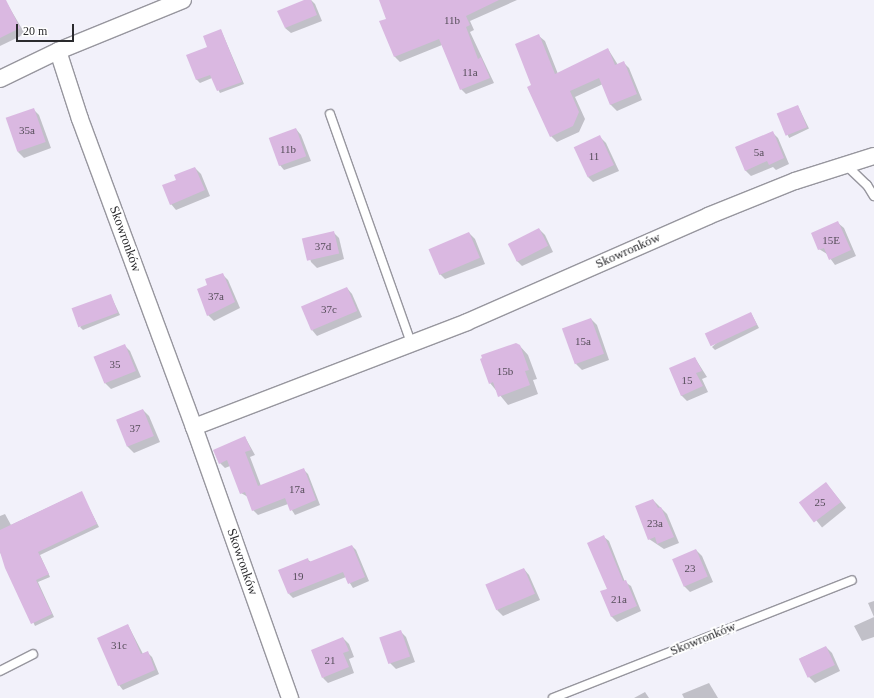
<!DOCTYPE html>
<html>
<head>
<meta charset="utf-8">
<style>
	body { margin:0 }
	#map { position:relative; width:874px; height:698px; overflow:hidden; background:#f2f1fa; font-family:Georgia,serif }
	div>[style] { position:absolute }
	.shadow>* { inset:0; background:#0003; transform-origin:0 0 }
	.building>* { inset:0; background:#dab8e1; transform-origin:0 0 }
	.roads { filter:drop-shadow(1px 0 #97969e) drop-shadow(-1px 0 #97969e) drop-shadow(0 1px #97969e) drop-shadow(0 -1px #97969e) }
	.lane>* { height:8px; margin:-4px; padding:0 4px; transform-origin:4px; border-radius:4px; background:#fff }
	.street>* { height:16px; margin:-8px; padding:0 8px; transform-origin:8px; border-radius:8px; background:#fff }
	span { translate:-50% -50%; white-space:nowrap; text-align:center; line-height:1.15; -webkit-text-stroke:4px #fff; paint-order:stroke }
	.number-label { font-size:11px; color:#564e5a }
	.number-label span { -webkit-text-stroke-width:0 }
	.street-label { font-size:13px; color:#2a2a2d }
	.scale { position:absolute; left:16px; top:24px; width:58px; height:18px; box-sizing:border-box; border:2px solid #2a2a2d; border-top:0; padding-left:5px; font-size:12px; line-height:14px; white-space:nowrap; color:#2a2a2d; -webkit-text-stroke:3px #fff; paint-order:stroke }
</style>
</head>
<body>
<div id="map">
	<div class="shadow">
		<div style="clip-path:polygon(306px 0,311px 0,315px 4px,322px 21px,291px 33px,285px 28px)"></div>
		<div style="clip-path:polygon(380px 0,517px 0,470px 21px,474px 30px,470px 32px,494px 83px,466px 94px,461px 89px,442px 45px,400px 62px,395px 57px,387px 19px)"></div>
		<div style="clip-path:polygon(8px 5px,25px 34px,0 46px,0 9px)"></div>
		<div style="clip-path:polygon(221px 30px,244px 84px,220px 93px,212px 78px,200px 83px,197px 80px,188px 56px,209px 47px)"></div>
		<div style="clip-path:polygon(539px 36px,545px 41px,558px 74px,608px 49px,618px 65px,623px 62px,629px 68px,642px 100px,617px 111px,611px 105px,603px 84px,575px 97px,585px 119px,579px 132px,557px 142px,551px 136px,528px 88px,533px 86px)"></div>
		<div style="left:798px;top:106px;width:25px;height:22px;rotate:64deg"></div>
		<div style="clip-path:polygon(33px 109px,39px 115px,51px 148px,24px 158px,18px 152px)"></div>
		<div style="clip-path:polygon(296px 129px,301px 135px,311px 161px,284px 170px,279px 164px)"></div>
		<div style="clip-path:polygon(772px 132px,778px 138px,789px 164px,776px 170px,773px 167px,751px 176px,745px 170px)"></div>
		<div style="clip-path:polygon(600px 137px,606px 143px,619px 171px,593px 182px,588px 177px)"></div>
		<div style="clip-path:polygon(195px 168px,201px 174px,210px 196px,176px 210px,171px 204px)"></div>
		<div style="clip-path:polygon(838px 223px,844px 228px,856px 256px,835px 265px,827px 254px,819px 249px)"></div>
		<div style="clip-path:polygon(539px 229px,545px 235px,553px 252px,522px 266px,516px 260px)"></div>
		<div style="clip-path:polygon(333px 232px,339px 238px,344px 259px,317px 268px,311px 262px,305px 242px)"></div>
		<div style="clip-path:polygon(469px 233px,475px 239px,485px 264px,445px 279px,439px 273px)"></div>
		<div style="clip-path:polygon(222px 274px,228px 280px,240px 308px,214px 321px,208px 315px)"></div>
		<div style="clip-path:polygon(347px 288px,352px 294px,362px 317px,317px 336px,312px 330px)"></div>
		<div style="clip-path:polygon(111px 296px,120px 315px,83px 330px,80px 327px)"></div>
		<div style="clip-path:polygon(751px 313px,759px 328px,715px 350px,712px 347px)"></div>
		<div style="clip-path:polygon(591px 319px,597px 325px,609px 360px,582px 370px,576px 364px)"></div>
		<div style="clip-path:polygon(124px 345px,130px 351px,141px 377px,111px 389px,105px 383px)"></div>
		<div style="clip-path:polygon(519px 345px,528px 355px,537px 379px,533px 380px,538px 394px,508px 405px,490px 383px)"></div>
		<div style="clip-path:polygon(695px 358px,707px 377px,702px 379px,708px 392px,687px 401px,681px 395px)"></div>
		<div style="clip-path:polygon(143px 410px,149px 416px,160px 442px,134px 453px,128px 447px,117px 420px)"></div>
		<div style="clip-path:polygon(245px 437px,255px 455px,250px 457px,261px 486px,303px 469px,308px 474px,320px 505px,295px 515px,288px 504px,258px 515px,253px 510px,248px 497px,241px 493px,230px 466px,225px 468px,220px 463px)"></div>
		<div style="left:826px;top:483px;width:32px;height:31px;rotate:51deg"></div>
		<div style="clip-path:polygon(81px 492px,99px 527px,40px 555px,50px 577px,38px 582px,54px 617px,35px 626px,0 552px,0 516px,5px 514px,11px 525px)"></div>
		<div style="clip-path:polygon(653px 500px,667px 514px,679px 543px,664px 549px,649px 539px)"></div>
		<div style="clip-path:polygon(604px 537px,609px 541px,625px 582px,631px 586px,641px 611px,617px 622px,612px 617px,601px 592px,608px 589px)"></div>
		<div style="clip-path:polygon(352px 546px,356px 550px,369px 581px,353px 588px,346px 577px,293px 598px,289px 594px,307px 559px,311px 562px)"></div>
		<div style="clip-path:polygon(696px 550px,702px 556px,713px 582px,690px 592px,684px 586px)"></div>
		<div style="clip-path:polygon(524px 569px,529px 575px,540px 600px,503px 616px,497px 610px)"></div>
		<div style="clip-path:polygon(874px 601px,874px 637px,862px 641px,854px 626px,874px 617px,868px 603px)"></div>
		<div style="clip-path:polygon(128px 625px,143px 654px,147px 652px,152px 657px,159px 674px,123px 690px,119px 685px)"></div>
		<div style="clip-path:polygon(400px 631px,406px 637px,415px 662px,396px 669px,390px 663px)"></div>
		<div style="clip-path:polygon(343px 638px,349px 644px,354px 657px,349px 659px,354px 673px,328px 683px,323px 678px)"></div>
		<div style="clip-path:polygon(826px 647px,832px 653px,840px 671px,815px 683px,809px 677px,801px 658px)"></div>
		<div style="clip-path:polygon(709px 683px,718px 698px,684px 698px,682px 694px)"></div>
		<div style="clip-path:polygon(645px 692px,649px 698px,634px 698px)"></div>
	</div>
	<div class="building">
		<div style="clip-path:polygon(0 0,6px 0,20px 28px,0 38px)"></div>
		<div style="clip-path:polygon(304px 0,311px 0,317px 15px,285px 28px,277px 11px)"></div>
		<div style="clip-path:polygon(379px 0,499px 0,466px 16px,470px 25px,466px 27px,478px 59px,481px 57px,490px 78px,460px 90px,439px 39px,394px 57px,379px 21px,386px 19px)"></div>
		<div style="clip-path:polygon(221px 29px,242px 82px,217px 91px,210px 75px,196px 80px,186px 55px,207px 47px,203px 36px)"></div>
		<div style="clip-path:polygon(539px 34px,555px 74px,608px 48px,615px 65px,624px 61px,637px 94px,610px 105px,599px 78px,570px 91px,579px 112px,573px 126px,550px 137px,527px 87px,531px 85px,515px 44px)"></div>
		<div style="left:798px;top:105px;width:24px;height:23px;rotate:68deg"></div>
		<div style="left:34px;top:108px;width:36px;height:30px;rotate:71deg"></div>
		<div style="left:296px;top:128px;width:30px;height:29px;rotate:70deg"></div>
		<div style="clip-path:polygon(773px 131px,784px 158px,769px 165px,767px 161px,745px 171px,735px 147px)"></div>
		<div style="left:600px;top:135px;width:33px;height:29px;rotate:65deg"></div>
		<div style="clip-path:polygon(195px 167px,205px 190px,170px 205px,162px 185px,176px 180px,174px 175px)"></div>
		<div style="clip-path:polygon(838px 221px,851px 250px,829px 260px,824px 248px,818px 250px,811px 233px)"></div>
		<div style="left:539px;top:228px;width:20px;height:35px;rotate:63deg"></div>
		<div style="left:334px;top:231px;width:23px;height:33px;rotate:77deg"></div>
		<div style="left:469px;top:232px;width:28px;height:44px;rotate:67deg"></div>
		<div style="clip-path:polygon(223px 273px,235px 302px,207px 316px,197px 289px,207px 285px,205px 279px)"></div>
		<div style="left:347px;top:287px;width:26px;height:50px;rotate:67deg"></div>
		<div style="left:111px;top:294px;width:20px;height:42px;rotate:70deg"></div>
		<div style="left:751px;top:312px;width:14px;height:51px;rotate:65deg"></div>
		<div style="left:591px;top:318px;width:38px;height:31px;rotate:70deg"></div>
		<div style="clip-path:polygon(516px 343px,520px 345px,529px 370px,525px 371px,530px 385px,498px 397px,493px 382px,489px 384px,480px 359px,482px 358px,481px 355px)"></div>
		<div style="left:125px;top:344px;width:29px;height:34px;rotate:68deg"></div>
		<div style="clip-path:polygon(695px 357px,702px 371px,696px 373px,703px 386px,681px 396px,669px 368px)"></div>
		<div style="left:143px;top:409px;width:29px;height:29px;rotate:68deg"></div>
		<div style="clip-path:polygon(245px 436px,251px 450px,245px 452px,258px 486px,304px 468px,316px 500px,290px 511px,285px 498px,252px 511px,245px 492px,240px 494px,227px 460px,219px 464px,213px 450px)"></div>
		<div style="left:826px;top:482px;width:25px;height:34px;rotate:53deg"></div>
		<div style="clip-path:polygon(82px 491px,97px 524px,38px 552px,49px 574px,36px 580px,52px 614px,31px 624px,5px 568px,0 552px,0 530px)"></div>
		<div style="clip-path:polygon(653px 499px,658px 508px,661px 507px,674px 537px,657px 544px,655px 537px,648px 540px,635px 506px)"></div>
		<div style="clip-path:polygon(604px 535px,623px 581px,626px 580px,637px 606px,611px 617px,600px 591px,607px 589px,587px 543px)"></div>
		<div style="clip-path:polygon(352px 545px,365px 577px,348px 584px,343px 572px,288px 594px,278px 570px,308px 558px,309px 562px)"></div>
		<div style="left:696px;top:549px;width:30px;height:26px;rotate:67deg"></div>
		<div style="left:524px;top:568px;width:28px;height:42px;rotate:67deg"></div>
		<div style="clip-path:polygon(128px 624px,141px 654px,148px 651px,155px 670px,118px 686px,97px 638px)"></div>
		<div style="left:401px;top:630px;width:28px;height:23px;rotate:71deg"></div>
		<div style="clip-path:polygon(343px 637px,349px 651px,343px 653px,349px 667px,322px 678px,311px 650px)"></div>
		<div style="left:826px;top:646px;width:21px;height:30px;rotate:65deg"></div>
	</div>
	<div class="roads">
		<div class="lane">
			<div style="left:330px;top:114px;width:243px;rotate:70.5deg"></div>
			<div style="left:847px;top:166px;width:28px;rotate:44deg"></div>
			<div style="left:867px;top:185px;width:13px;rotate:58deg"></div>
			<div style="left:0;top:671px;width:37px;rotate:-27deg"></div>
			<div style="left:553px;top:698px;width:321px;rotate:-21.5deg"></div>
		</div>
		<div class="street">
			<div style="left:58px;top:51px;width:71px;rotate:72.1deg"></div>
			<div style="left:80px;top:119px;width:328px;rotate:69.7deg"></div>
			<div style="left:194px;top:427px;width:288px;rotate:70.5deg"></div>
			<div style="left:0;top:79px;width:64px;rotate:-25.8deg"></div>
			<div style="left:58px;top:51px;width:135px;rotate:-22.2deg"></div>
			<div style="left:194px;top:427px;width:292px;rotate:-21deg"></div>
			<div style="left:467px;top:322px;width:263px;rotate:-23.7deg"></div>
			<div style="left:708px;top:216px;width:94px;rotate:-21.9deg"></div>
			<div style="left:795px;top:181px;width:83px;rotate:-17.6deg"></div>
		</div>
	</div>
	<div class="number-label">
		<span style="left:452px;top:20px">11b</span>
		<span style="left:470px;top:72px">11a</span>
		<span style="left:27px;top:130px">35a</span>
		<span style="left:288px;top:149px">11b</span>
		<span style="left:759px;top:152px">5a</span>
		<span style="left:594px;top:156px">11</span>
		<span style="left:831px;top:240px">15E</span>
		<span style="left:323px;top:246px">37d</span>
		<span style="left:216px;top:296px">37a</span>
		<span style="left:329px;top:309px">37c</span>
		<span style="left:583px;top:341px">15a</span>
		<span style="left:115px;top:364px">35</span>
		<span style="left:505px;top:371px">15b</span>
		<span style="left:687px;top:380px">15</span>
		<span style="left:135px;top:428px">37</span>
		<span style="left:297px;top:489px">17a</span>
		<span style="left:820px;top:502px">25</span>
		<span style="left:655px;top:523px">23a</span>
		<span style="left:690px;top:568px">23</span>
		<span style="left:298px;top:576px">19</span>
		<span style="left:619px;top:599px">21a</span>
		<span style="left:119px;top:645px">31c</span>
		<span style="left:330px;top:660px">21</span>
	</div>
	<div class="street-label">
		<span style="left:125px;top:239px;rotate:70deg">Skowronków</span>
		<span style="left:628px;top:251px;rotate:-24deg">Skowronków</span>
		<span style="left:242px;top:562px;rotate:71deg">Skowronków</span>
		<span style="left:703px;top:639px;rotate:-22deg">Skowronków</span>
	</div>
	<div class="scale">20 m</div>
</div>
</body>
</html>
